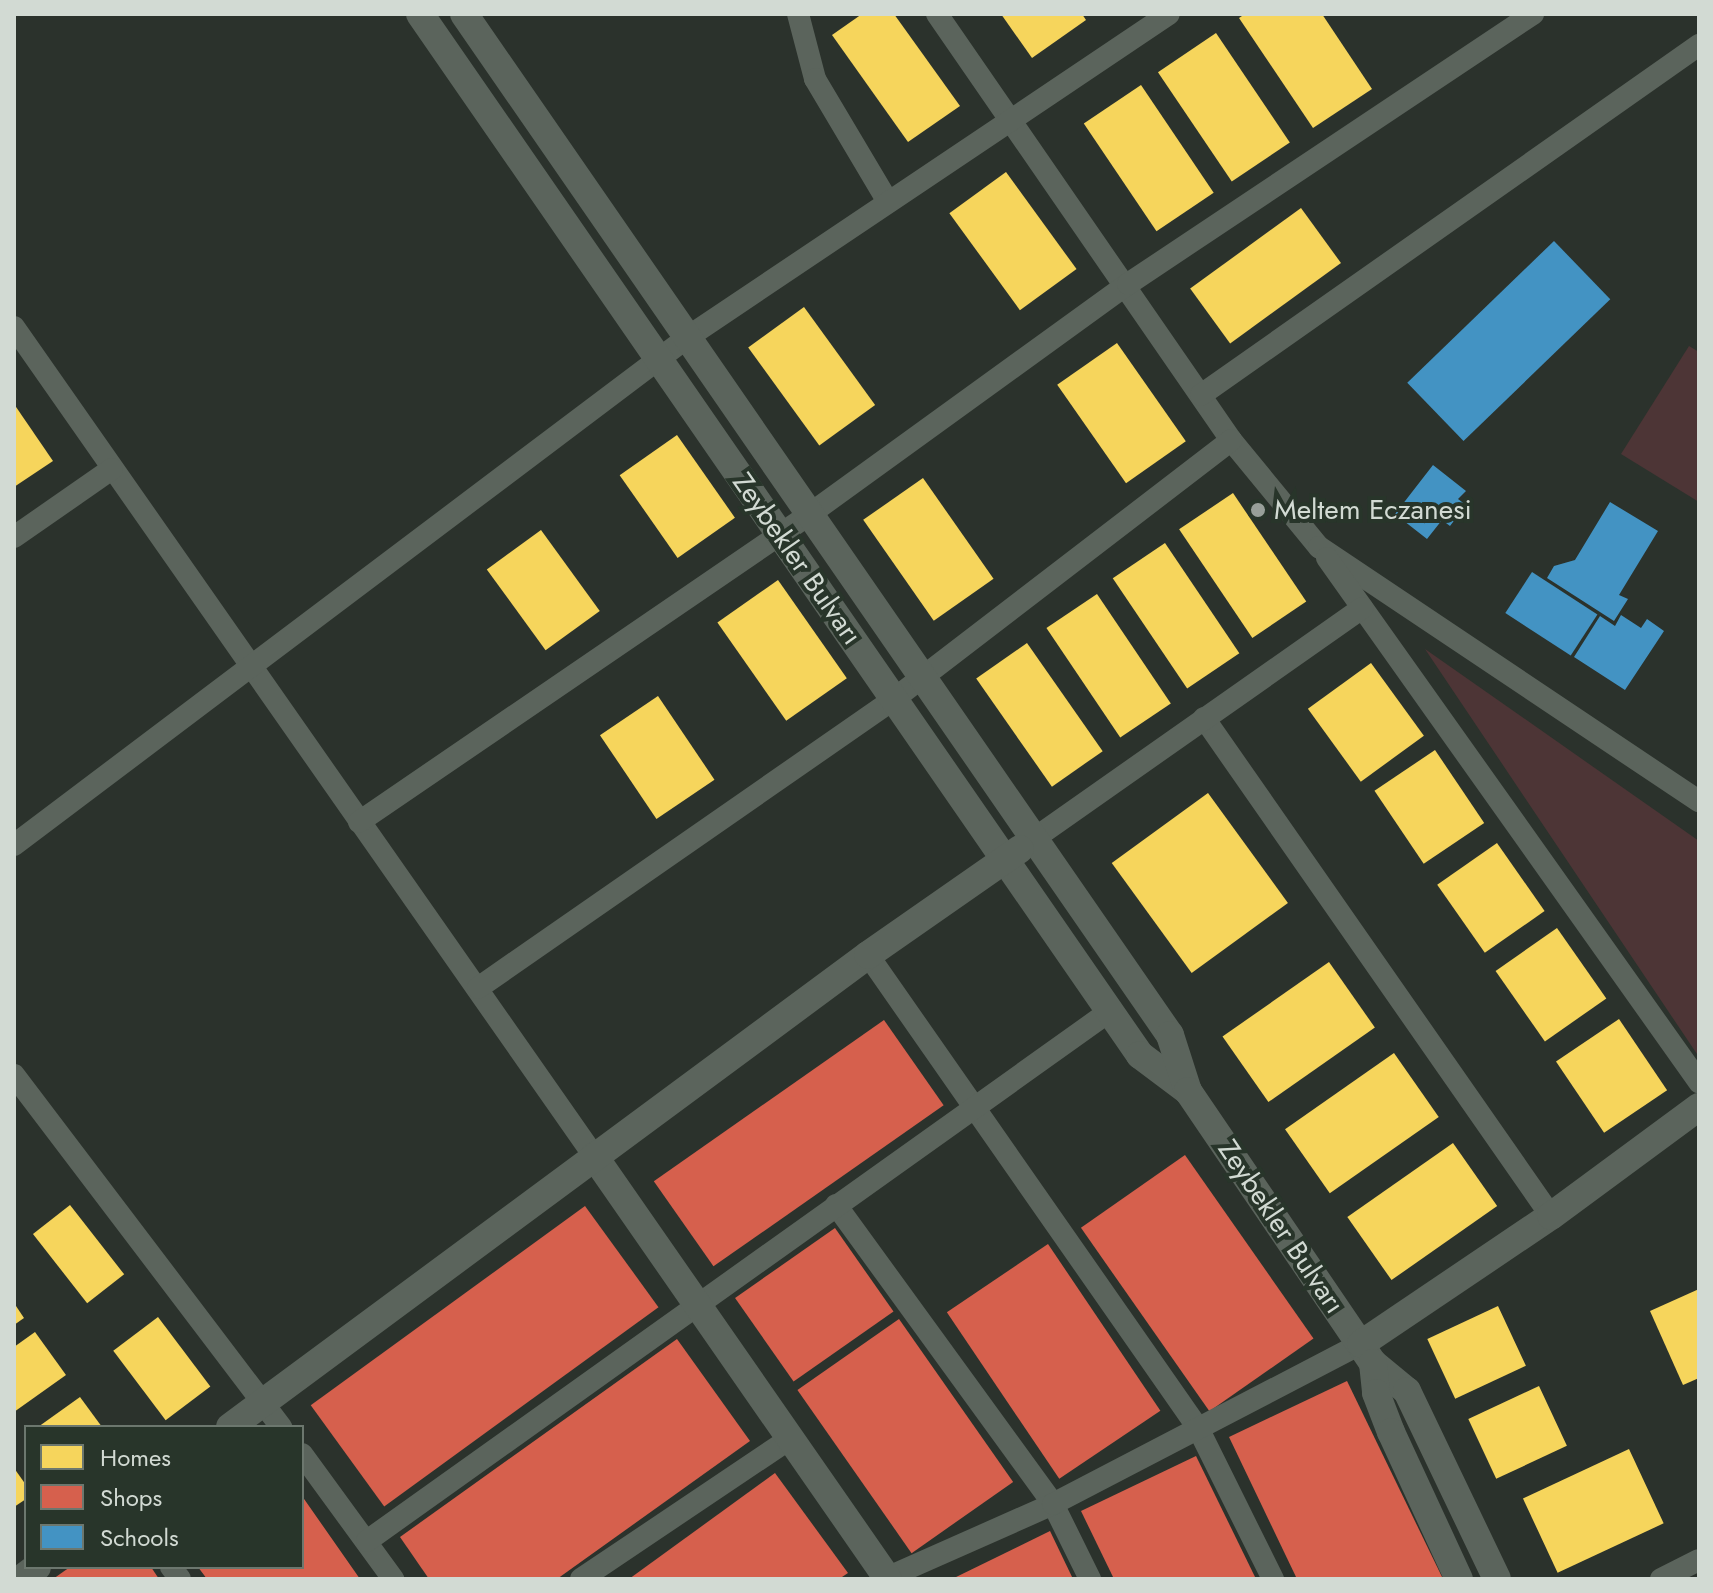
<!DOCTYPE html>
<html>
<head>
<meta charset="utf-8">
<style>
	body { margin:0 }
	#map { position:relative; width:1713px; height:1593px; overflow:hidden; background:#2b322c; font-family:Jost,sans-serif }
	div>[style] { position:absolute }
	.green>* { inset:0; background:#4d3536 }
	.homes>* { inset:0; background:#f6d55c; transform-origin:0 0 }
	.shops>* { inset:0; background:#d6604d; transform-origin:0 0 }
	.schools>* { inset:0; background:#4393c3; transform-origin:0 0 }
	.minor>* { height:22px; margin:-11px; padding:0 11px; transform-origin:11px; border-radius:11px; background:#5b645c }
	.tertiary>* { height:28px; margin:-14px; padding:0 14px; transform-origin:14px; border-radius:14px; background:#5b645c }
	.dots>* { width:22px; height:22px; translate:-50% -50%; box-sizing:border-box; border:4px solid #28352a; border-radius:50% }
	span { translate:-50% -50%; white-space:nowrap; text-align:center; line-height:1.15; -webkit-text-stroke:8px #28352a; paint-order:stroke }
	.poi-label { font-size:28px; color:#d2dad3 }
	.left { translate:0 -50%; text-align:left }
	.street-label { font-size:28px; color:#d2dad3 }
	.frame { position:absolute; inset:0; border:16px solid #d2dad3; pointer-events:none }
	.legend { position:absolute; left:24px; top:1425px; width:280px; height:144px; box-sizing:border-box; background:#28352a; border:2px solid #6c776e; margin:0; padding:10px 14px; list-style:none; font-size:24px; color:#d2dad3 }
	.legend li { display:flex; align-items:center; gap:16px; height:40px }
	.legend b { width:40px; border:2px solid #6c776e }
</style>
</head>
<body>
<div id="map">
	<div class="green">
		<div style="clip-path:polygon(1689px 346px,1699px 352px,1699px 502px,1621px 454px)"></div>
		<div style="clip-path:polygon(1425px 649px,1699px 841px,1699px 1057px)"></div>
	</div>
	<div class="homes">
		<div style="clip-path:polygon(862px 14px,894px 14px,960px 106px,908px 142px,832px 35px)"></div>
		<div style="clip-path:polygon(1001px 14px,1082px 14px,1086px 20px,1032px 58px)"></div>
		<div style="clip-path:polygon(1245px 14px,1322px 14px,1372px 89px,1313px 128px,1239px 18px)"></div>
		<div style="left:1216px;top:33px;width:132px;height:70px;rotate:56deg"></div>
		<div style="left:1141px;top:85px;width:130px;height:69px;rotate:56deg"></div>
		<div style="left:1006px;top:172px;width:120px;height:70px;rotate:54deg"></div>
		<div style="left:1301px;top:208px;width:68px;height:137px;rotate:54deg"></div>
		<div style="left:804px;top:307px;width:121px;height:69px;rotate:54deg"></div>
		<div style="left:1117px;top:343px;width:120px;height:73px;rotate:55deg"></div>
		<div style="clip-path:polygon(14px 404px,53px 461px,14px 487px)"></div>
		<div style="left:677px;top:435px;width:101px;height:70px;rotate:55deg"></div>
		<div style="left:923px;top:478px;width:123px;height:73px;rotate:55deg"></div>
		<div style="left:1233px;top:493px;width:131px;height:65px;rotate:56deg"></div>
		<div style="left:541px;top:530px;width:100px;height:67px;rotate:54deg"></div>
		<div style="left:1165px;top:543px;width:133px;height:63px;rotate:56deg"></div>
		<div style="left:778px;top:580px;width:120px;height:74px;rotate:55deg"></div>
		<div style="left:1097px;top:594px;width:132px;height:61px;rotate:56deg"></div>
		<div style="left:1027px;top:643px;width:132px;height:62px;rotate:55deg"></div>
		<div style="left:1371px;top:663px;width:90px;height:78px;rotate:54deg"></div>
		<div style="left:658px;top:696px;width:101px;height:70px;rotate:56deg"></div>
		<div style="left:1435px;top:750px;width:88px;height:73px;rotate:56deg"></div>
		<div style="left:1208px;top:793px;width:136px;height:119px;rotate:54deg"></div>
		<div style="left:1497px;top:843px;width:83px;height:73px;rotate:55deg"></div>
		<div style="left:1557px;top:928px;width:86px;height:75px;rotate:55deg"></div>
		<div style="left:1329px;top:962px;width:80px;height:130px;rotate:55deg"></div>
		<div style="left:1619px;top:1019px;width:86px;height:76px;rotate:56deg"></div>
		<div style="left:1394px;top:1053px;width:78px;height:133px;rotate:55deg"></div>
		<div style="left:1453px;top:1143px;width:77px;height:129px;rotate:55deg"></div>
		<div style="left:70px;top:1205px;width:88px;height:47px;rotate:52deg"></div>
		<div style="clip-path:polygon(1699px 1289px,1699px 1378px,1683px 1385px,1650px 1311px)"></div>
		<div style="clip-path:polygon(14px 1303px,24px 1318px,14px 1325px)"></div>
		<div style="left:1498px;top:1306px;width:66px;height:78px;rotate:65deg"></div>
		<div style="left:158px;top:1317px;width:87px;height:56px;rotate:53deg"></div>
		<div style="clip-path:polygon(35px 1332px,66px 1375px,14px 1412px,14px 1347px)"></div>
		<div style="left:1539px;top:1386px;width:66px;height:78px;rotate:65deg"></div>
		<div style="clip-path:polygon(80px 1397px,102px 1427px,38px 1427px)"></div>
		<div style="left:1629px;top:1449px;width:82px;height:117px;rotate:65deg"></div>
		<div style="clip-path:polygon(14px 1468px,26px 1485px,26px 1499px,14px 1507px)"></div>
	</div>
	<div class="shops">
		<div style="left:884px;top:1020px;width:104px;height:281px;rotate:55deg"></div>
		<div style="left:1185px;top:1155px;width:224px;height:127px;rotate:55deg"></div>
		<div style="left:585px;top:1206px;width:125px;height:339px;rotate:54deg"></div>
		<div style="left:835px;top:1228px;width:102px;height:122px;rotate:55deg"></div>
		<div style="left:1048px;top:1244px;width:201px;height:122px;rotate:56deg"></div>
		<div style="left:899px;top:1319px;width:199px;height:124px;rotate:55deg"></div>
		<div style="clip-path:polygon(677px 1339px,750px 1441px,557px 1579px,429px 1579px,400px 1537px)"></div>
		<div style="clip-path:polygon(1347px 1381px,1443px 1579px,1297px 1579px,1229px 1437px)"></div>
		<div style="clip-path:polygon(1196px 1456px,1256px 1579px,1114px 1579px,1081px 1511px)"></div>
		<div style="clip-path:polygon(775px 1473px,848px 1573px,839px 1579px,629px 1579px)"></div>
		<div style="clip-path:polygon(302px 1496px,360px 1579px,207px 1579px,198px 1567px,302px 1567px)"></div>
		<div style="clip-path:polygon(1050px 1531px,1073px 1579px,952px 1579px)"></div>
		<div style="clip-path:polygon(70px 1567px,151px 1567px,159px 1579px,53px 1579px)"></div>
	</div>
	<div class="schools">
		<div style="left:1554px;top:241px;width:81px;height:204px;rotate:46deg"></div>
		<div style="clip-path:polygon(1433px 465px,1466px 491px,1458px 499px,1466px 505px,1450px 526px,1442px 520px,1427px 539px,1395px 514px)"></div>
		<div style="clip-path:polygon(1610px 502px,1658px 531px,1619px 595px,1628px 599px,1614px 621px,1547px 578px,1554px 566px,1575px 560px)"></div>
		<div style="left:1532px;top:572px;width:78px;height:49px;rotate:33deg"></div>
		<div style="clip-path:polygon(1621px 615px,1641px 628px,1647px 619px,1664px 631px,1625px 690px,1574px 657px,1600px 616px,1615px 626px)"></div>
	</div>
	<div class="minor">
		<div style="left:798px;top:14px;width:67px;rotate:75.3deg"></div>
		<div style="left:815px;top:79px;width:143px;rotate:59.3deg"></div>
		<div style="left:937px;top:14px;width:518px;rotate:55.39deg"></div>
		<div style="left:1231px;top:440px;width:139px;rotate:50.6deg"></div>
		<div style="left:1319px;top:547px;width:457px;rotate:33.8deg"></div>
		<div style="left:14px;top:327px;width:1012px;rotate:55.02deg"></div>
		<div style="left:1201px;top:395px;width:609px;rotate:-35.1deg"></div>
		<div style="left:14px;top:537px;width:119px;rotate:-34.8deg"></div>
		<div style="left:1327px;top:558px;width:643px;rotate:54.63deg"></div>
		<div style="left:1204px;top:718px;width:607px;rotate:55.13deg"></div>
		<div style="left:359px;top:822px;width:546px;rotate:-34.33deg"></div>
		<div style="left:810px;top:514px;width:392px;rotate:-35.9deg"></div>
		<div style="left:1128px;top:284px;width:487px;rotate:-33.7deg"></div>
		<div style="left:1035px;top:838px;width:400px;rotate:-35.1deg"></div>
		<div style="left:14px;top:845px;width:844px;rotate:-37.01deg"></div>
		<div style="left:688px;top:337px;width:579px;rotate:-33.88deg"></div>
		<div style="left:868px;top:955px;width:577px;rotate:55.1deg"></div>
		<div style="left:1198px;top:1428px;width:169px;rotate:63.6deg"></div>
		<div style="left:478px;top:988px;width:507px;rotate:-34.79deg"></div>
		<div style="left:894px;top:699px;width:425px;rotate:-37.5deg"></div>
		<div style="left:14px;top:1075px;width:442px;rotate:52.8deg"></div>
		<div style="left:836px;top:1205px;width:369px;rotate:54deg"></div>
		<div style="left:1053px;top:1504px;width:84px;rotate:63.7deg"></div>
		<div style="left:302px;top:1454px;width:155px;rotate:53.9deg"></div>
		<div style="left:367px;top:1541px;width:913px;rotate:-35.5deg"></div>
		<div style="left:171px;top:1567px;width:15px;rotate:53deg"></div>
		<div style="left:581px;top:1579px;width:251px;rotate:-33.9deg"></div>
		<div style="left:884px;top:1579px;width:185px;rotate:-23.9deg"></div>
		<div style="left:1053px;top:1504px;width:347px;rotate:-27.5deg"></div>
		<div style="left:1661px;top:1579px;width:42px;rotate:-26.6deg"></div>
	</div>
	<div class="tertiary">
		<div style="left:420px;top:14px;width:1266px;rotate:55.33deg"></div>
		<div style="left:1140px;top:1055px;width:60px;rotate:36.9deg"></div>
		<div style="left:464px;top:14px;width:1241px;rotate:55.34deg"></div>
		<div style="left:1170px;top:1035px;width:59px;rotate:72.2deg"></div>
		<div style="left:1188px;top:1091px;width:329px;rotate:55.8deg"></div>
		<div style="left:1373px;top:1363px;width:44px;rotate:39.5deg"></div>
		<div style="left:1407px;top:1391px;width:208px;rotate:64.4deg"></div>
		<div style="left:594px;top:1156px;width:515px;rotate:55.2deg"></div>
		<div style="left:1361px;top:1344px;width:229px;rotate:-34deg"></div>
		<div style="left:1551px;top:1216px;width:184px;rotate:-36.4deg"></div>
		<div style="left:1373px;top:1363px;width:30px;rotate:84deg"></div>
		<div style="left:1376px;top:1393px;width:42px;rotate:69deg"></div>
		<div style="left:1391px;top:1432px;width:162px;rotate:65.2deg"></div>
		<div style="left:230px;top:1427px;width:794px;rotate:-36.49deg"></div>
		<div style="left:868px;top:955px;width:185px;rotate:-34.9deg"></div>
		<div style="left:21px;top:1579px;width:20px;rotate:-37deg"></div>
	</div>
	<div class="dots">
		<div style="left:1258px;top:510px;background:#989f99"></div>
	</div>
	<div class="poi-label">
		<span class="left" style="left:1274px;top:510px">Meltem Eczanesi</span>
	</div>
	<div class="street-label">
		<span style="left:797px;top:559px;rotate:55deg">Zeybekler Bulvarı</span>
		<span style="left:1281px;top:1227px;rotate:56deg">Zeybekler Bulvarı</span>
	</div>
	<div class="frame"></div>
	<ul class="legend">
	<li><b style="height:22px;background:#f6d55c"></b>Homes</li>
	<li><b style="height:22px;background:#d6604d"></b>Shops</li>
	<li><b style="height:22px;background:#4393c3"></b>Schools</li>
	</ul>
</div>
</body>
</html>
